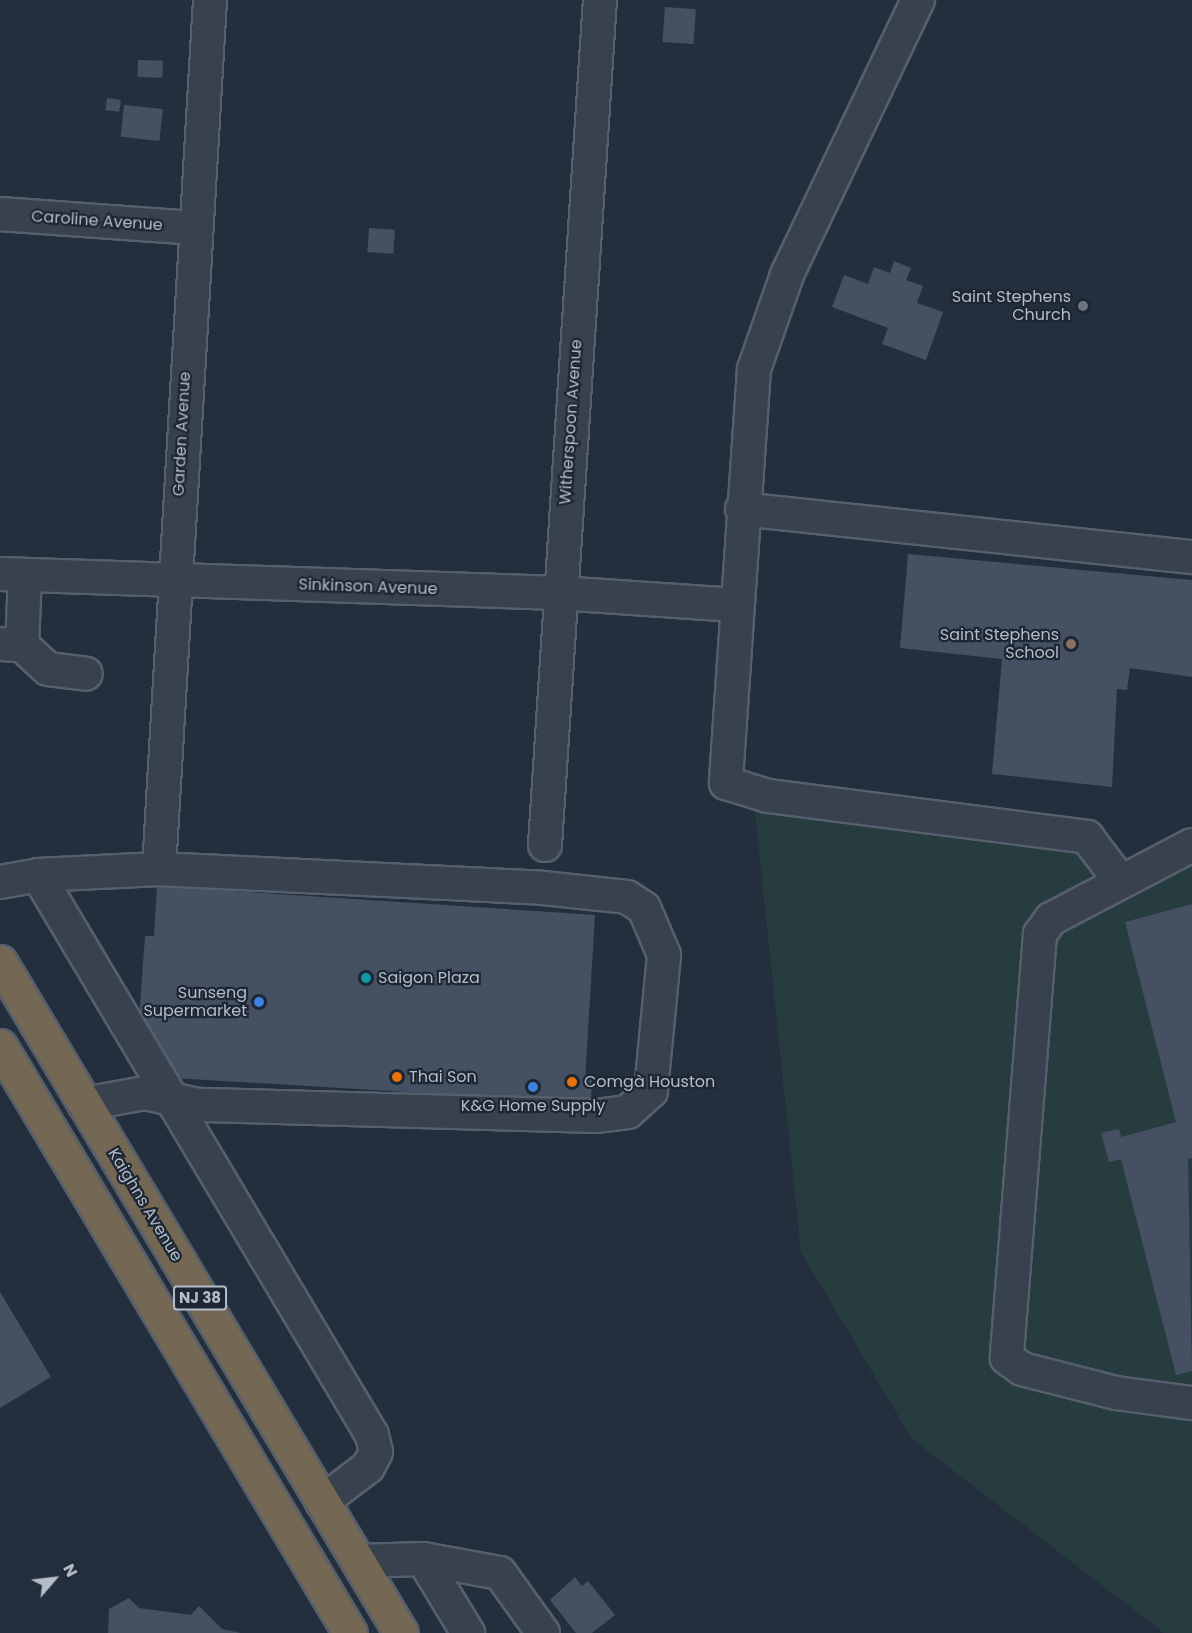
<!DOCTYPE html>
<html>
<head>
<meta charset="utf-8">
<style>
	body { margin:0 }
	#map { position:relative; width:1192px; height:1633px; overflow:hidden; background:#242f3e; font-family:Poppins,sans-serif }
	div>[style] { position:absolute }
	.green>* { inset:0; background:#263c3f }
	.building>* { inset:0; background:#455162; transform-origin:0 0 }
	.roads { filter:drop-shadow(2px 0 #565f6c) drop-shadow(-2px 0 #565f6c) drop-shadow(0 2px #565f6c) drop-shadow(0 -2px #565f6c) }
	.minor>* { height:32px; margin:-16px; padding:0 16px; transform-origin:16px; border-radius:16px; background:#38414e }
	.highway>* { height:33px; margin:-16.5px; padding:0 16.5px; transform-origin:16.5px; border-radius:16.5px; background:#746855 }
	.dots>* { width:16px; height:16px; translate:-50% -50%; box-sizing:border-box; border:3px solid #1d2633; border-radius:50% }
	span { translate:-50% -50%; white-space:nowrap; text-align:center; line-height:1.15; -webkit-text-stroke:4.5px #1d2633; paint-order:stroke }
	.shield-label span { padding:2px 4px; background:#1d2633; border:2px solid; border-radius:4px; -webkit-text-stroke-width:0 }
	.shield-label { font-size:15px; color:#b4bcc9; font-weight:700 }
	.street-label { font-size:16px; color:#b4bcc9 }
	.poi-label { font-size:16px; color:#b4bcc9 }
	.right { translate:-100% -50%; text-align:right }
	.left { translate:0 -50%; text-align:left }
	.north { position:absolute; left:24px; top:1549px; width:60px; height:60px; -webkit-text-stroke:4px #1d2633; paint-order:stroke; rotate:62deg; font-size:16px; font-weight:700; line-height:24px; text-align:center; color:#b4bcc9 }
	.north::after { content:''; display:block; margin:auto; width:21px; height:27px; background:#b4bcc9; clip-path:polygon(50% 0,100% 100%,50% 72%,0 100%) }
</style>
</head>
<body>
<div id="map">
	<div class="green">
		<div style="clip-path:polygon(754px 803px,1033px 847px,1192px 865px,1192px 1633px,1164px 1633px,912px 1439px,801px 1252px)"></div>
	</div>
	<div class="building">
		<div style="left:665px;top:7px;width:31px;height:35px;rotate:4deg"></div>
		<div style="left:138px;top:60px;width:25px;height:17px;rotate:2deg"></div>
		<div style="left:107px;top:98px;width:14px;height:12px;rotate:8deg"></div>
		<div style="left:124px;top:105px;width:39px;height:32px;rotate:6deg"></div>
		<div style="left:369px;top:228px;width:26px;height:24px;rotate:4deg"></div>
		<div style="clip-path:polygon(894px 261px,911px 268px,906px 280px,923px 286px,917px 303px,943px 312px,926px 360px,882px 344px,888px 328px,832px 307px,844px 275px,868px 284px,874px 267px,890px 273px)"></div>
		<div style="clip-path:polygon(908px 554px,1192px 580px,1192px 677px,1130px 668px,1127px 690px,1117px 689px,1112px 787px,992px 774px,1002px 659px,900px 648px)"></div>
		<div style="clip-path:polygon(157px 886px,595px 915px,585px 1080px,592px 1078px,591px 1103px,173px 1078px,139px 1020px,145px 936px,154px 936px)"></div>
		<div style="clip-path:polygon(1192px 904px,1192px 1158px,1188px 1159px,1192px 1371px,1176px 1375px,1121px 1159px,1109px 1162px,1101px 1133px,1119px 1129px,1121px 1137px,1176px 1122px,1125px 922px)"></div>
		<div style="clip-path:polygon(0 1292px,51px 1377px,0 1408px)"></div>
		<div style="clip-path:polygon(575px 1577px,582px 1586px,588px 1581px,615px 1615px,592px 1633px,576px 1633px,550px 1600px)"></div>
		<div style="clip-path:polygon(129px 1598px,139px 1608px,191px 1615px,199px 1606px,222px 1629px,241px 1633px,108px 1633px,109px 1609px)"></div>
	</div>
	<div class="roads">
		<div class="minor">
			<div style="left:918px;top:0;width:305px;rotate:115.5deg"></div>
			<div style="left:787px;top:275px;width:100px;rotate:109.3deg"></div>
			<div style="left:754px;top:369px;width:415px;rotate:93.9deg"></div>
			<div style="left:726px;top:783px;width:44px;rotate:17.2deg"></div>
			<div style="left:768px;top:796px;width:322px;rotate:7.3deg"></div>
			<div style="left:1087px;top:837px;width:56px;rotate:52.9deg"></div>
			<div style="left:0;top:214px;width:195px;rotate:4.1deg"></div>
			<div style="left:742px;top:509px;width:453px;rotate:6.1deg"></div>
			<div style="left:0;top:574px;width:559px;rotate:1.95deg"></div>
			<div style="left:559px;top:593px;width:177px;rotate:3.9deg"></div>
			<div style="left:0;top:644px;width:22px;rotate:3deg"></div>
			<div style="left:22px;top:645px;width:35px;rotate:43deg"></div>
			<div style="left:48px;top:669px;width:38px;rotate:7deg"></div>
			<div style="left:22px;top:645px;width:70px;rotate:-87.5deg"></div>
			<div style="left:545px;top:845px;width:847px;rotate:-86.28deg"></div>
			<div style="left:1192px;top:845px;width:159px;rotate:152.3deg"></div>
			<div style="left:1051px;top:919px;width:19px;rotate:126deg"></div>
			<div style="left:1040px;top:934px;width:425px;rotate:94.5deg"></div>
			<div style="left:1007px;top:1358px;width:19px;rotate:36deg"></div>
			<div style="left:1022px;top:1369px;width:97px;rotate:14.3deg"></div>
			<div style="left:1116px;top:1393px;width:77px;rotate:7.5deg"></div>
			<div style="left:159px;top:869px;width:870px;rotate:-86.64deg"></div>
			<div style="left:38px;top:875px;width:652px;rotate:59.19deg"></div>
			<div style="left:372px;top:1435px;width:17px;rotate:77deg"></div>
			<div style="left:376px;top:1452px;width:17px;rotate:118deg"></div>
			<div style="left:368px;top:1467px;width:58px;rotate:142.7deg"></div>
			<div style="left:0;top:882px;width:39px;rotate:-10deg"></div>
			<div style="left:38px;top:875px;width:121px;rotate:-2.8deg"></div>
			<div style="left:159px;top:869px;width:384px;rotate:2.8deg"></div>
			<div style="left:543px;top:888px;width:84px;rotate:6.1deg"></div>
			<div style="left:627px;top:897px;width:20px;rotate:33deg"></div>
			<div style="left:644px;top:908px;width:51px;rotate:66.9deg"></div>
			<div style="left:664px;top:955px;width:137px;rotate:95.5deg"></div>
			<div style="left:651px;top:1091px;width:31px;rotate:138deg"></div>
			<div style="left:628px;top:1112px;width:31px;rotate:173deg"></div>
			<div style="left:597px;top:1116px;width:399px;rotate:-178.4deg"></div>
			<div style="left:198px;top:1105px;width:54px;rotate:-167.2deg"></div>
			<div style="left:145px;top:1093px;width:62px;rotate:169.8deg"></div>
			<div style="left:423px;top:1559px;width:87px;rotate:58.7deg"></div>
			<div style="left:358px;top:1561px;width:65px;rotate:-1.8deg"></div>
			<div style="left:423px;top:1559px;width:78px;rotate:10.3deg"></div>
			<div style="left:500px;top:1573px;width:74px;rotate:54.4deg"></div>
		</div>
		<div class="highway">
			<div style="left:0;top:962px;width:782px;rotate:59.14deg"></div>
			<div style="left:0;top:1046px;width:683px;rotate:59.19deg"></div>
		</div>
	</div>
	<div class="dots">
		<div style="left:1083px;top:306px;background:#6b7280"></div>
		<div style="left:1071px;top:644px;background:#8d6e63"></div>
		<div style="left:366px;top:978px;background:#0f9aa8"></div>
		<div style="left:259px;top:1002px;background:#3f7fe0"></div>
		<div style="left:397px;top:1077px;background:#e8710a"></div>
		<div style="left:572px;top:1082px;background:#e8710a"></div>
		<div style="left:533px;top:1087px;background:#3f7fe0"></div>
	</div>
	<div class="shield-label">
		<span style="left:200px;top:1298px">NJ 38</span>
	</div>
	<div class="street-label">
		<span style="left:97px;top:221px;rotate:4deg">Caroline Avenue</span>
		<span style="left:571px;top:422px;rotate:-86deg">Witherspoon Avenue</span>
		<span style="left:182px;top:434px;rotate:-87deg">Garden Avenue</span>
		<span style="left:368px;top:587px;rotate:2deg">Sinkinson Avenue</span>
		<span style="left:145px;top:1205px;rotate:59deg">Kaighns Avenue</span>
	</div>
	<div class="poi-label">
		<span class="right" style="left:1071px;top:306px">Saint Stephens<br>Church</span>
		<span class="right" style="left:1059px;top:644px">Saint Stephens<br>School</span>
		<span class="left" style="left:378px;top:978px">Saigon Plaza</span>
		<span class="right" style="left:247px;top:1002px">Sunseng<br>Supermarket</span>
		<span class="left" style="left:409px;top:1077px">Thai Son</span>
		<span class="left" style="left:584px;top:1082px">Comgà Houston</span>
		<span style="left:533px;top:1106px">K&amp;G Home Supply</span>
	</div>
	<div class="north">N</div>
</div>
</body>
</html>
